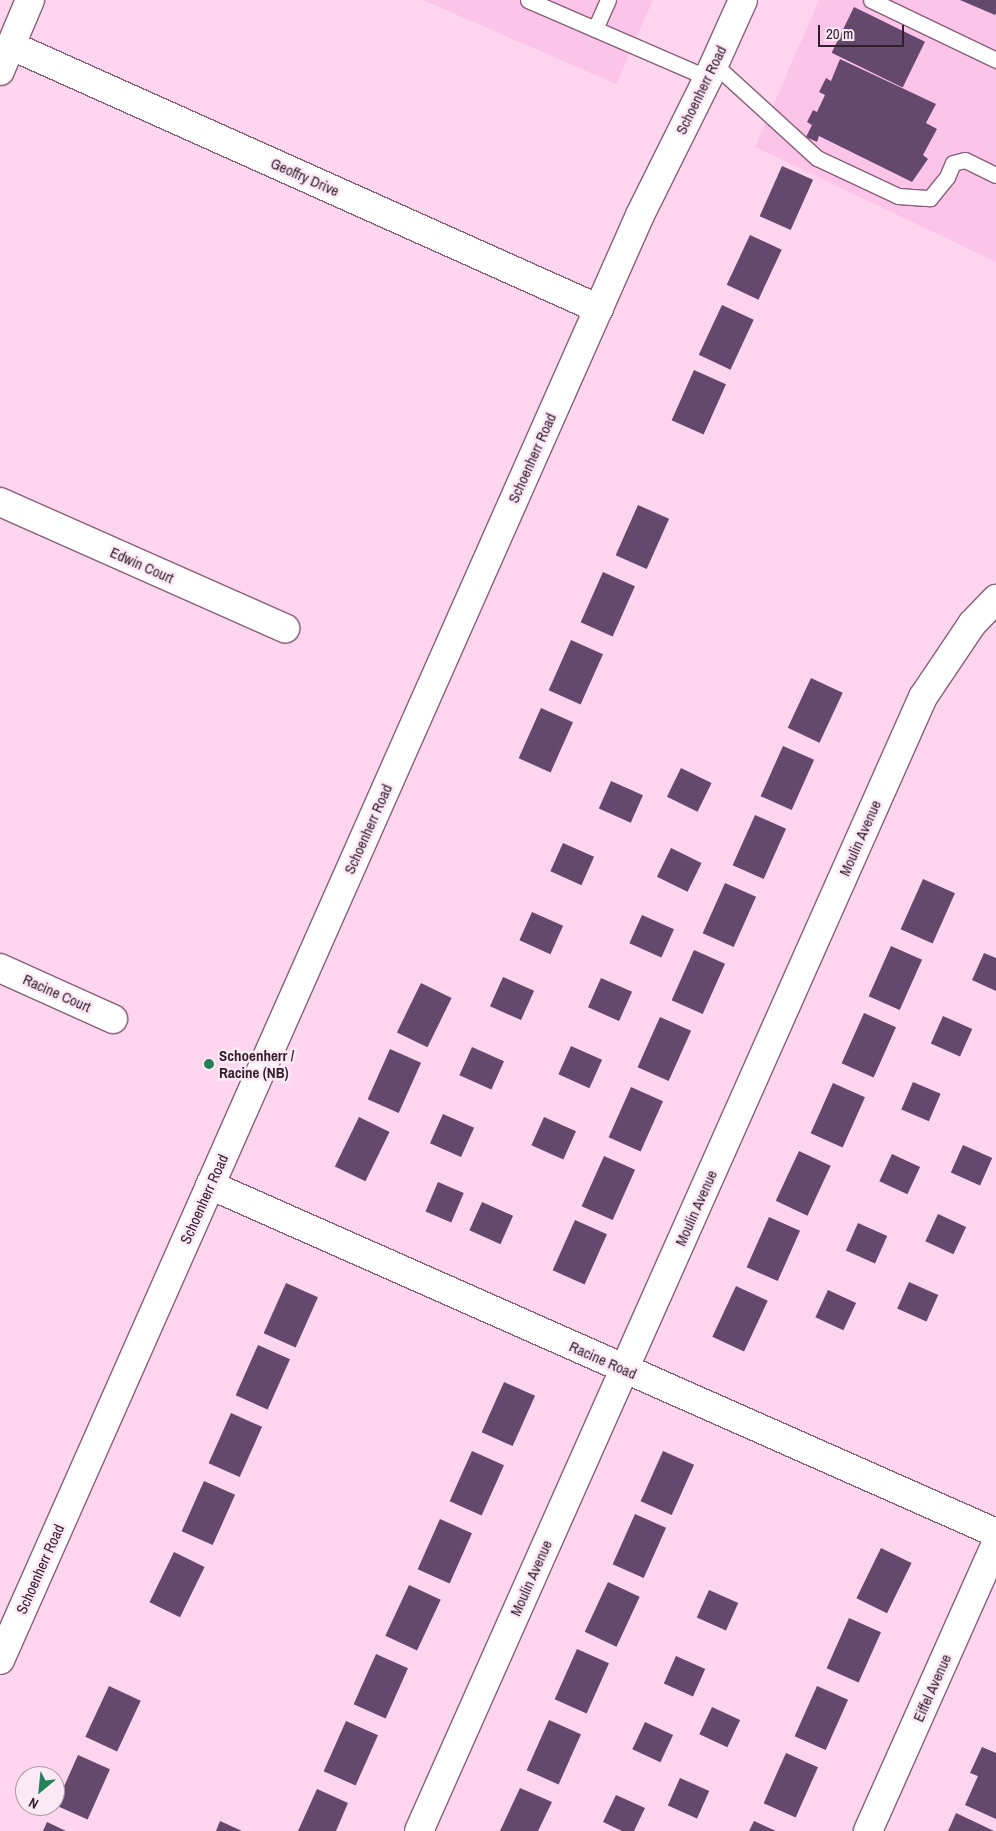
<!DOCTYPE html>
<html>
<head>
<meta charset="utf-8">
<style>
	body { margin:0 }
	#map { position:relative; width:996px; height:1831px; overflow:hidden; background:#fdd5ee; font-family:"Archivo Narrow",sans-serif }
	div>[style] { position:absolute }
	.built>* { inset:0; background:#fdc4e9 }
	.building>* { inset:0; background:#65486d; transform-origin:0 0 }
	.roads { filter:drop-shadow(1px 0 #895e7a) drop-shadow(-1px 0 #895e7a) drop-shadow(0 1px #895e7a) drop-shadow(0 -1px #895e7a) }
	.lane>* { height:15px; margin:-7.5px; padding:0 7.5px; transform-origin:7.5px; border-radius:7.5px; background:#fff }
	.street>* { height:28px; margin:-14px; padding:0 14px; transform-origin:14px; border-radius:14px; background:#fff }
	.secondary>* { height:28px; margin:-14px; padding:0 14px; transform-origin:14px; border-radius:14px; background:#fff }
	.dots>* { width:14px; height:14px; translate:-50% -50%; box-sizing:border-box; border:2px solid #fde9f6; border-radius:50% }
	span { translate:-50% -50%; white-space:nowrap; text-align:center; line-height:1.15; -webkit-text-stroke:5px #fde9f6; paint-order:stroke }
	.street-label { font-size:15px; color:#311f2b }
	.poi-label { font-size:15px; color:#311f2b; font-weight:700 }
	.left { translate:0 -50%; text-align:left }
	.north { position:absolute; left:15px; top:1766px; width:50px; height:50px; box-sizing:border-box; background:#fde9f6; border:1px solid #ab98a5; border-radius:50%; rotate:208deg; font-size:14px; font-weight:700; line-height:20px; text-align:center; color:#311f2b }
	.north::after { content:''; display:block; margin:auto; width:18px; height:22px; background:#248158; clip-path:polygon(50% 0,100% 100%,50% 72%,0 100%) }
	.scale { position:absolute; left:818px; top:25px; width:86px; height:22px; box-sizing:border-box; border:2px solid #311f2b; border-top:0; padding-left:6px; font-size:15px; line-height:18px; white-space:nowrap; color:#311f2b; -webkit-text-stroke:4px #fde9f6; paint-order:stroke }
</style>
</head>
<body>
<div id="map">
	<div class="built">
		<div style="clip-path:polygon(423px 0,653px 0,616px 84px)"></div>
		<div style="clip-path:polygon(819px 0,996px 0,996px 262px,755px 147px)"></div>
	</div>
	<div class="building">
		<div style="clip-path:polygon(960px 0,996px 0,996px 13px,995px 15px)"></div>
		<div style="left:854px;top:7px;width:79px;height:51px;rotate:26deg"></div>
		<div style="clip-path:polygon(840px 59px,936px 104px,926px 123px,937px 129px,923px 155px,928px 159px,912px 182px,819px 136px,817px 142px,806px 137px,812px 125px,807px 122px,813px 110px,817px 112px,825px 95px,819px 92px,826px 78px,831px 81px)"></div>
		<div style="left:782px;top:166px;width:34px;height:55px;rotate:24deg"></div>
		<div style="left:750px;top:235px;width:35px;height:55px;rotate:25deg"></div>
		<div style="left:722px;top:305px;width:35px;height:55px;rotate:25deg"></div>
		<div style="left:694px;top:370px;width:35px;height:55px;rotate:24deg"></div>
		<div style="left:638px;top:505px;width:34px;height:55px;rotate:24deg"></div>
		<div style="left:603px;top:572px;width:35px;height:55px;rotate:24deg"></div>
		<div style="left:571px;top:640px;width:35px;height:55px;rotate:24deg"></div>
		<div style="left:811px;top:678px;width:35px;height:55px;rotate:25deg"></div>
		<div style="left:541px;top:708px;width:35px;height:55px;rotate:24deg"></div>
		<div style="left:783px;top:746px;width:34px;height:55px;rotate:24deg"></div>
		<div style="left:681px;top:768px;width:34px;height:32px;rotate:26deg"></div>
		<div style="left:611px;top:781px;width:35px;height:30px;rotate:24deg"></div>
		<div style="left:755px;top:815px;width:34px;height:55px;rotate:24deg"></div>
		<div style="left:563px;top:843px;width:34px;height:31px;rotate:24deg"></div>
		<div style="left:671px;top:848px;width:34px;height:32px;rotate:26deg"></div>
		<div style="left:923px;top:879px;width:35px;height:55px;rotate:24deg"></div>
		<div style="left:725px;top:883px;width:34px;height:55px;rotate:24deg"></div>
		<div style="left:532px;top:912px;width:34px;height:31px;rotate:24deg"></div>
		<div style="left:642px;top:915px;width:35px;height:31px;rotate:24deg"></div>
		<div style="left:891px;top:946px;width:34px;height:55px;rotate:24deg"></div>
		<div style="left:694px;top:950px;width:34px;height:55px;rotate:24deg"></div>
		<div style="clip-path:polygon(984px 953px,996px 958px,996px 991px,972px 980px)"></div>
		<div style="left:503px;top:977px;width:34px;height:32px;rotate:24deg"></div>
		<div style="left:601px;top:978px;width:34px;height:32px;rotate:24deg"></div>
		<div style="left:421px;top:983px;width:34px;height:55px;rotate:26deg"></div>
		<div style="left:864px;top:1013px;width:35px;height:55px;rotate:24deg"></div>
		<div style="left:943px;top:1016px;width:32px;height:30px;rotate:24deg"></div>
		<div style="left:660px;top:1017px;width:34px;height:55px;rotate:24deg"></div>
		<div style="left:571px;top:1046px;width:34px;height:31px;rotate:24deg"></div>
		<div style="left:472px;top:1047px;width:35px;height:31px;rotate:24deg"></div>
		<div style="left:390px;top:1049px;width:34px;height:55px;rotate:24deg"></div>
		<div style="left:913px;top:1082px;width:30px;height:30px;rotate:23deg"></div>
		<div style="left:833px;top:1083px;width:35px;height:55px;rotate:24deg"></div>
		<div style="left:631px;top:1087px;width:35px;height:55px;rotate:24deg"></div>
		<div style="left:443px;top:1114px;width:34px;height:32px;rotate:24deg"></div>
		<div style="left:359px;top:1117px;width:34px;height:55px;rotate:26deg"></div>
		<div style="left:544px;top:1117px;width:35px;height:31px;rotate:24deg"></div>
		<div style="left:963px;top:1145px;width:32px;height:30px;rotate:24deg"></div>
		<div style="left:799px;top:1151px;width:35px;height:55px;rotate:25deg"></div>
		<div style="left:892px;top:1154px;width:31px;height:30px;rotate:25deg"></div>
		<div style="left:604px;top:1156px;width:34px;height:55px;rotate:24deg"></div>
		<div style="left:438px;top:1182px;width:28px;height:32px;rotate:23deg"></div>
		<div style="left:482px;top:1202px;width:34px;height:31px;rotate:24deg"></div>
		<div style="left:938px;top:1214px;width:31px;height:30px;rotate:25deg"></div>
		<div style="left:769px;top:1217px;width:34px;height:55px;rotate:24deg"></div>
		<div style="left:575px;top:1220px;width:35px;height:55px;rotate:24deg"></div>
		<div style="left:858px;top:1223px;width:32px;height:30px;rotate:24deg"></div>
		<div style="left:909px;top:1282px;width:32px;height:29px;rotate:24deg"></div>
		<div style="left:286px;top:1283px;width:35px;height:55px;rotate:24deg"></div>
		<div style="left:736px;top:1286px;width:35px;height:56px;rotate:25deg"></div>
		<div style="left:828px;top:1290px;width:31px;height:30px;rotate:25deg"></div>
		<div style="left:258px;top:1345px;width:35px;height:55px;rotate:24deg"></div>
		<div style="left:504px;top:1382px;width:34px;height:55px;rotate:24deg"></div>
		<div style="left:231px;top:1413px;width:34px;height:55px;rotate:24deg"></div>
		<div style="left:472px;top:1451px;width:35px;height:55px;rotate:24deg"></div>
		<div style="left:663px;top:1451px;width:34px;height:55px;rotate:24deg"></div>
		<div style="left:204px;top:1481px;width:34px;height:55px;rotate:24deg"></div>
		<div style="left:635px;top:1514px;width:34px;height:55px;rotate:24deg"></div>
		<div style="left:440px;top:1519px;width:35px;height:55px;rotate:24deg"></div>
		<div style="left:881px;top:1548px;width:34px;height:56px;rotate:26deg"></div>
		<div style="left:174px;top:1552px;width:34px;height:56px;rotate:26deg"></div>
		<div style="left:608px;top:1582px;width:35px;height:55px;rotate:25deg"></div>
		<div style="left:409px;top:1585px;width:35px;height:56px;rotate:25deg"></div>
		<div style="left:709px;top:1590px;width:32px;height:30px;rotate:24deg"></div>
		<div style="left:849px;top:1618px;width:35px;height:55px;rotate:24deg"></div>
		<div style="left:577px;top:1649px;width:35px;height:55px;rotate:24deg"></div>
		<div style="left:376px;top:1654px;width:35px;height:55px;rotate:24deg"></div>
		<div style="left:676px;top:1656px;width:32px;height:30px;rotate:24deg"></div>
		<div style="left:109px;top:1686px;width:35px;height:56px;rotate:25deg"></div>
		<div style="left:817px;top:1686px;width:34px;height:55px;rotate:24deg"></div>
		<div style="left:712px;top:1707px;width:31px;height:30px;rotate:25deg"></div>
		<div style="left:549px;top:1720px;width:35px;height:55px;rotate:24deg"></div>
		<div style="left:346px;top:1721px;width:35px;height:55px;rotate:24deg"></div>
		<div style="left:645px;top:1722px;width:31px;height:30px;rotate:25deg"></div>
		<div style="clip-path:polygon(982px 1747px,996px 1753px,996px 1819px,965px 1805px,978px 1776px,970px 1773px)"></div>
		<div style="left:786px;top:1753px;width:35px;height:55px;rotate:24deg"></div>
		<div style="left:78px;top:1755px;width:35px;height:55px;rotate:24deg"></div>
		<div style="left:680px;top:1778px;width:32px;height:30px;rotate:24deg"></div>
		<div style="clip-path:polygon(520px 1788px,552px 1802px,538px 1831px,500px 1831px)"></div>
		<div style="clip-path:polygon(317px 1789px,348px 1803px,336px 1831px,298px 1831px)"></div>
		<div style="clip-path:polygon(616px 1795px,645px 1808px,634px 1831px,622px 1831px,603px 1822px)"></div>
		<div style="clip-path:polygon(956px 1813px,994px 1831px,948px 1831px)"></div>
		<div style="clip-path:polygon(220px 1821px,242px 1831px,216px 1831px)"></div>
		<div style="clip-path:polygon(754px 1821px,776px 1831px,749px 1831px)"></div>
		<div style="clip-path:polygon(47px 1822px,66px 1831px,43px 1831px)"></div>
	</div>
	<div class="roads">
		<div class="lane">
			<div style="left:528px;top:0;width:196px;rotate:23.4deg"></div>
			<div style="left:871px;top:0;width:139px;rotate:25.6deg"></div>
			<div style="left:595px;top:29px;width:32px;rotate:-66deg"></div>
			<div style="left:714px;top:64px;width:139px;rotate:42.4deg"></div>
			<div style="left:817px;top:158px;width:89px;rotate:25.1deg"></div>
			<div style="left:898px;top:196px;width:32px;rotate:4deg"></div>
			<div style="left:930px;top:198px;width:27px;rotate:-51deg"></div>
			<div style="left:947px;top:177px;width:15px;rotate:-67deg"></div>
			<div style="left:953px;top:163px;width:12px;rotate:-14deg"></div>
			<div style="left:965px;top:160px;width:34px;rotate:26deg"></div>
		</div>
		<div class="street">
			<div style="left:12px;top:46px;width:643px;rotate:24.13deg"></div>
			<div style="left:0;top:71px;width:77px;rotate:-67.1deg"></div>
			<div style="left:0;top:502px;width:312px;rotate:23.9deg"></div>
			<div style="left:0;top:968px;width:124px;rotate:24.3deg"></div>
			<div style="left:210px;top:1185px;width:860px;rotate:23.88deg"></div>
			<div style="left:419px;top:1831px;width:1241px;rotate:-66.04deg"></div>
			<div style="left:923px;top:697px;width:88px;rotate:-56.1deg"></div>
			<div style="left:972px;top:624px;width:35px;rotate:-46deg"></div>
			<div style="left:868px;top:1831px;width:314px;rotate:-66deg"></div>
		</div>
		<div class="secondary">
			<div style="left:0;top:1660px;width:1580px;rotate:-66.11deg"></div>
			<div style="left:640px;top:215px;width:153px;rotate:-63.6deg"></div>
			<div style="left:708px;top:78px;width:85px;rotate:-65.8deg"></div>
		</div>
	</div>
	<div class="dots">
		<div style="left:209px;top:1064px;background:#248158"></div>
	</div>
	<div class="street-label">
		<span style="left:701px;top:90px;rotate:-64deg">Schoenherr Road</span>
		<span style="left:305px;top:177px;rotate:24deg">Geoffry Drive</span>
		<span style="left:532px;top:458px;rotate:-66deg">Schoenherr Road</span>
		<span style="left:142px;top:565px;rotate:24deg">Edwin Court</span>
		<span style="left:368px;top:829px;rotate:-66deg">Schoenherr Road</span>
		<span style="left:860px;top:838px;rotate:-66deg">Moulin Avenue</span>
		<span style="left:57px;top:993px;rotate:24deg">Racine Court</span>
		<span style="left:204px;top:1199px;rotate:-66deg">Schoenherr Road</span>
		<span style="left:696px;top:1208px;rotate:-66deg">Moulin Avenue</span>
		<span style="left:603px;top:1360px;rotate:24deg">Racine Road</span>
		<span style="left:40px;top:1569px;rotate:-66deg">Schoenherr Road</span>
		<span style="left:531px;top:1578px;rotate:-66deg">Moulin Avenue</span>
		<span style="left:932px;top:1688px;rotate:-66deg">Eiffel Avenue</span>
	</div>
	<div class="poi-label">
		<span class="left" style="left:219px;top:1064px">Schoenherr /<br>Racine (NB)</span>
	</div>
	<div class="north">N</div>
	<div class="scale">20 m</div>
</div>
</body>
</html>
